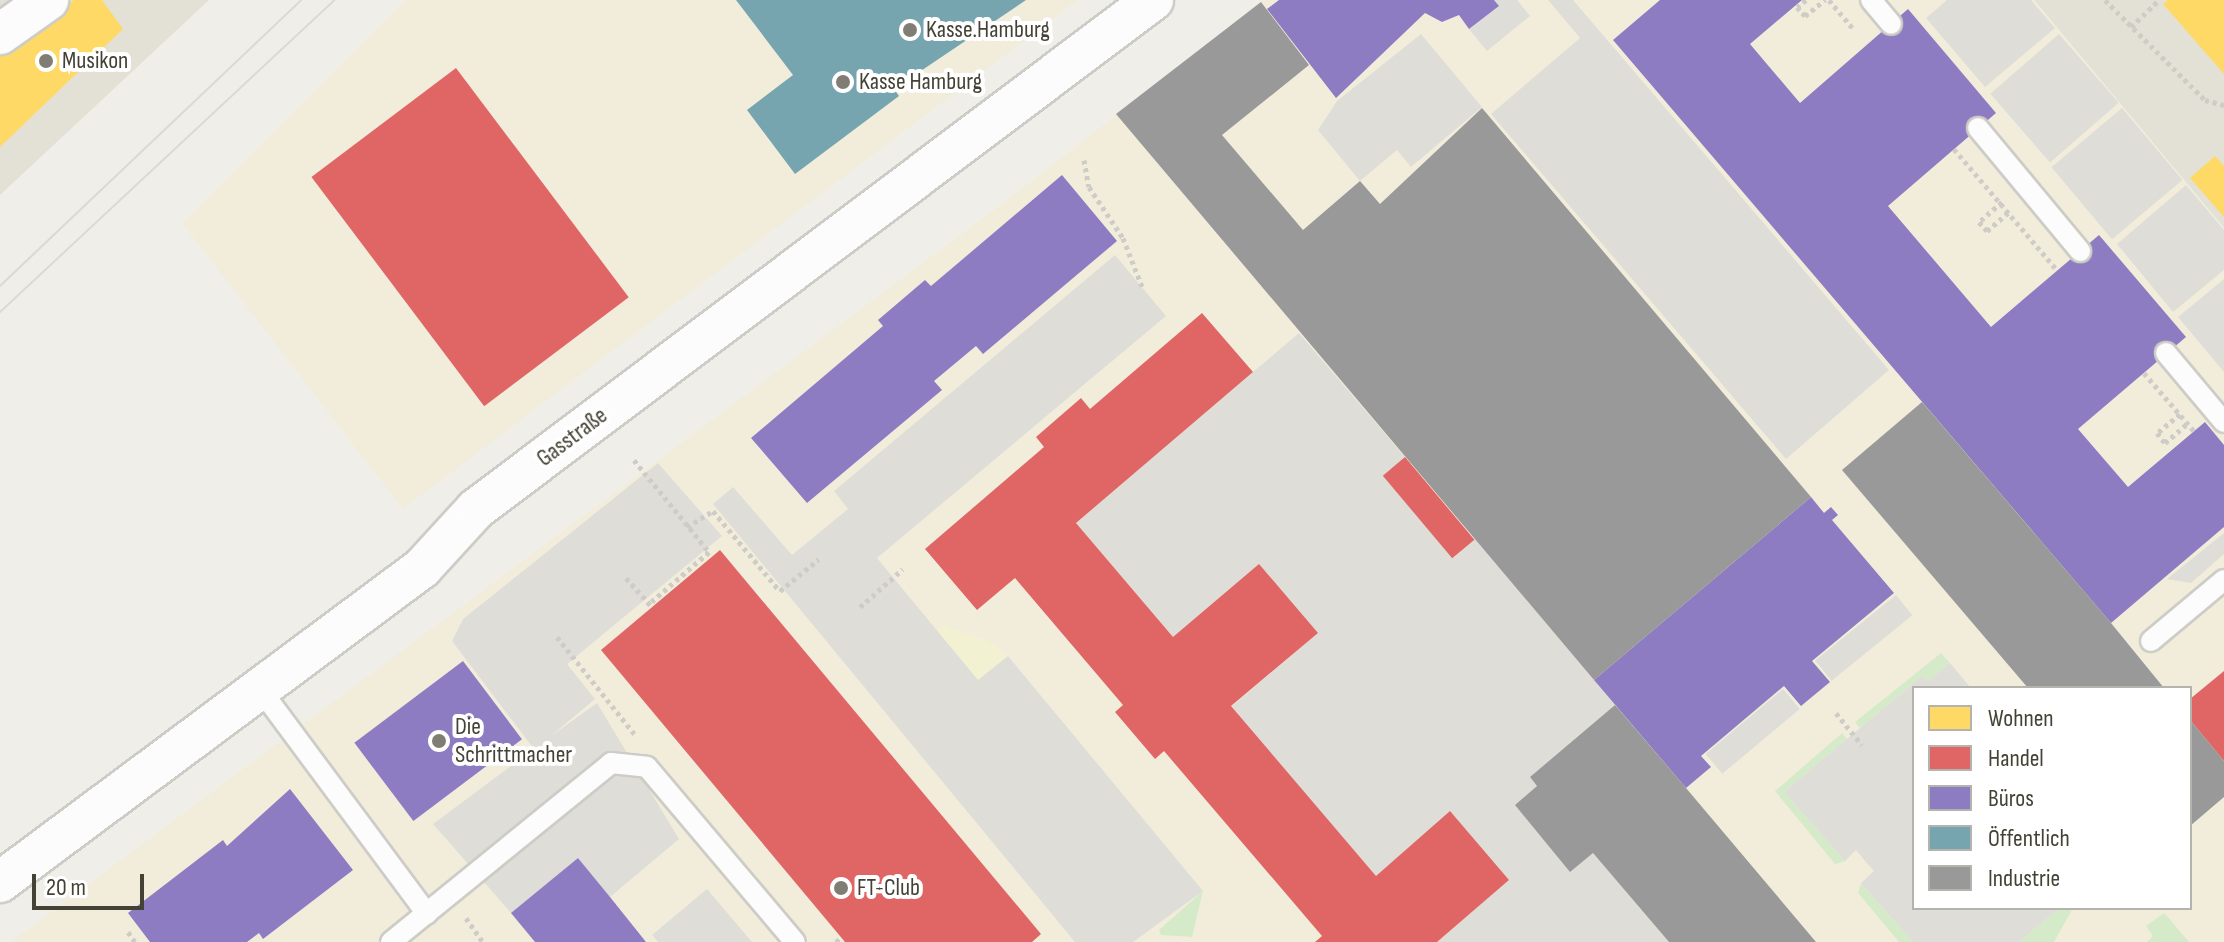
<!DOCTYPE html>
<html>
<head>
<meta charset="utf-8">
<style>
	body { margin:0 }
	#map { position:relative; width:2224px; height:942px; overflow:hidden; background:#efeee8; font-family:"Sofia Sans Condensed",sans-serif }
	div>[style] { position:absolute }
	.residential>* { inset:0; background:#e3e1d5 }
	.commercial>* { inset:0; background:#f2eddb }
	.green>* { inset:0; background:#d5eac9 }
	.sand>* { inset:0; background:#f2f2d3 }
	.parking>* { inset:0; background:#deddd8; transform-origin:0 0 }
	.homes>* { inset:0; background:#ffd966 }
	.shops>* { inset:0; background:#e06666; transform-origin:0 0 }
	.offices>* { inset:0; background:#8e7cc3; transform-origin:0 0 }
	.public>* { inset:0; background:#76a5af }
	.industry>* { inset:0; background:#999 }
	.path>* { height:5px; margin-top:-2.5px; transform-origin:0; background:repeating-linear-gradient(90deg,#cdccc7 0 4px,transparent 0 8px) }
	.roads { filter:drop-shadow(2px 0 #cdccc6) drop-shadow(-2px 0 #cdccc6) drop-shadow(0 2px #cdccc6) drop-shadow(0 -2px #cdccc6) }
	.service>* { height:20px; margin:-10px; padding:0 10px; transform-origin:10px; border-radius:10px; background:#fdfcfc }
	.minor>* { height:40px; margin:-20px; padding:0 20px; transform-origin:20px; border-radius:20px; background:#fdfcfc }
	.tram>* { height:2px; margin:-1px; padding:0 1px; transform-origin:1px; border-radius:1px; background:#d9d9d8 }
	.path-bridge>* { height:5px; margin-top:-2.5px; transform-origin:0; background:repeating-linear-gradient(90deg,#cdccc7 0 4px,transparent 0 8px) }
	.dots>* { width:22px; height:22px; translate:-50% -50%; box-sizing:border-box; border:4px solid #fff; border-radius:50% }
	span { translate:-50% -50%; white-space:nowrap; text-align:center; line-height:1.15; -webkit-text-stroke:8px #fff; paint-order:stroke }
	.poi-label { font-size:24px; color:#444235 }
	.left { translate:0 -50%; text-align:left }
	.street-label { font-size:24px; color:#444235 }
	.legend { position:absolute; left:1912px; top:686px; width:280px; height:224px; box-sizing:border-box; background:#fff; border:2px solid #b4b3ae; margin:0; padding:10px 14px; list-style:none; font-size:24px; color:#444235 }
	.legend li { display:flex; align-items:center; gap:16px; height:40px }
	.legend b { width:40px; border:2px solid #b4b3ae }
	.scale { position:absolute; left:32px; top:874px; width:112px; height:36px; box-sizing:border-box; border:4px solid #444235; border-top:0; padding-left:10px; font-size:24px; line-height:28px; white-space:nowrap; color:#444235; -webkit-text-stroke:6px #fff; paint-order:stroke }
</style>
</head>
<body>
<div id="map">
	<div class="residential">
		<div style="clip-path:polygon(0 0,209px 0,0 195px)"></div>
		<div style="clip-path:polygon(2034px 0,2224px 0,2224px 228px)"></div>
	</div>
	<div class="commercial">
		<div style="clip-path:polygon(406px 0,1078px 0,403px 509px,182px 223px)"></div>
		<div style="clip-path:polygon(evenodd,1263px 0,2034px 0,2224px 228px,2224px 942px,11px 942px,1006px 201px,1263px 0,1914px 688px,2190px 688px,2190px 908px,1914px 908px,1914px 688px)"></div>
	</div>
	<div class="green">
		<div style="clip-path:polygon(1941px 653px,1950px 663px,1928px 683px,1922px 676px,1860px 728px,1855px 722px)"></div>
		<div style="clip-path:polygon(1842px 733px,1847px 739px,1784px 792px,1845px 861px,1835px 864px,1775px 791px)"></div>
		<div style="clip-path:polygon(1861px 883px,1913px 942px,1899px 942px,1858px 893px)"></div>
		<div style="clip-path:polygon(1203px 891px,1192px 937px,1161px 935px,1159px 930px)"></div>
		<div style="clip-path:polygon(2059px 908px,2073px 908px,2054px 942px,2019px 942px)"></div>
		<div style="clip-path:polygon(2164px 913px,2166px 915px,2189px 942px,2147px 942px,2153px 936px,2146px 926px)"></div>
	</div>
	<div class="sand">
		<div style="clip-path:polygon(943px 626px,990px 642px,1008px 656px,978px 680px,937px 631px)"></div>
	</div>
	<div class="parking">
		<div style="clip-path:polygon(1494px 0,1517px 0,1530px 16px,1487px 51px,1469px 29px,1498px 7px)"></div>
		<div style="clip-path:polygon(1548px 0,1573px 0,1889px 370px,1786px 459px,1491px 114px,1580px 38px)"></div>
		<div style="clip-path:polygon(1947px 0,2031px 0,2055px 28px,1985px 87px,1926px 18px)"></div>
		<div style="clip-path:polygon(1421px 34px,1482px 107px,1411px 167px,1397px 150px,1360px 181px,1318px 130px,1337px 101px)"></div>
		<div style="left:2059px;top:34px;width:91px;height:91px;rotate:49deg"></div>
		<div style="left:2122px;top:108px;width:94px;height:92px;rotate:50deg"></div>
		<div style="clip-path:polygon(2186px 185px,2224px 230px,2224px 270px,2173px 312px,2117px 244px)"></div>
		<div style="clip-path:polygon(1115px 255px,1166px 316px,877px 558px,978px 680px,1008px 656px,1203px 891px,1133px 942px,1075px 942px,713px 504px,733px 487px,792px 555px,848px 509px,834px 491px)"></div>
		<div style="clip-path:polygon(2224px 279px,2224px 372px,2178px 317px)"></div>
		<div style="clip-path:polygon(1299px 333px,1405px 457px,1383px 476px,1453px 558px,1475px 539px,1615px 705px,1530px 777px,1537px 786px,1515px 805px,1570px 871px,1593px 853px,1669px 942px,1437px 942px,1509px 880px,1450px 812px,1376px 876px,1231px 707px,1318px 633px,1173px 637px,1076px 523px)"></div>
		<div style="clip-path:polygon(658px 463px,722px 536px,567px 664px,595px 699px,551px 736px,597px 703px,679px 839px,610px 897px,578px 858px,511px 913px,433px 824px,534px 749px,452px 641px,463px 619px)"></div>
		<div style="clip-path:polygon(2224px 533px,2224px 554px,2191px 583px,2167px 579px)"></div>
		<div style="left:1896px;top:595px;width:26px;height:104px;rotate:51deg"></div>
		<div style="clip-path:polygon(1950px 663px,1971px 688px,1914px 688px,1914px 908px,2059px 908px,2019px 942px,1913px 942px,1861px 883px,1874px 871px,1865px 861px,1856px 850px,1845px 861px,1784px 792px,1922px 676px,1928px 682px)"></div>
		<div style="left:1783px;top:689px;width:26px;height:101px;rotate:50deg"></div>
		<div style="clip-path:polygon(707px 889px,752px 942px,658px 942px,652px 935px)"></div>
	</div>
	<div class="homes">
		<div style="clip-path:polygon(74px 0,102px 0,123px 29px,0 147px,0 54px)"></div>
		<div style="clip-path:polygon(2168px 0,2224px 0,2224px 74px,2163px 4px)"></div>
		<div style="clip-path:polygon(2215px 156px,2224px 166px,2224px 217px,2190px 178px)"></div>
	</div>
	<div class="shops">
		<div style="left:456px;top:68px;width:287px;height:181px;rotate:53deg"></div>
		<div style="clip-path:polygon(1202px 313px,1253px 372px,1076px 523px,1173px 637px,1259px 564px,1318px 633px,1231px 706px,1376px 876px,1450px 811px,1509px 880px,1437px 942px,1315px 942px,1322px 936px,1164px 751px,1155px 759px,1115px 712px,1123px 705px,1015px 578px,977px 610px,925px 549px,1044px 447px,1036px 437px,1081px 398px,1090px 409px)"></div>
		<div style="left:1405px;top:457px;width:108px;height:29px;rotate:50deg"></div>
		<div style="clip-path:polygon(720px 550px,1041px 934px,1032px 942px,845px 942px,601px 650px)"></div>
		<div style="clip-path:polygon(2224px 671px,2224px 761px,2190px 720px,2190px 699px)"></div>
	</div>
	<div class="offices">
		<div style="clip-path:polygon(1279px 0,1494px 0,1499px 6px,1469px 29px,1459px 15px,1442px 22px,1425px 13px,1336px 98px,1267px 9px)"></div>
		<div style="clip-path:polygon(1660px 0,1802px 0,1750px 44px,1800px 103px,1908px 9px,1996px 113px,1888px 206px,1991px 327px,2099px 235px,2186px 337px,2078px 429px,2128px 487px,2205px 422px,2224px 445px,2224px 527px,2111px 623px,1613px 40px)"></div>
		<div style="clip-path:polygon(1062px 175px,1117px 241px,983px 354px,976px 346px,934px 381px,942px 390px,807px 503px,751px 438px,883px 326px,878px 320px,925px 280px,931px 286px)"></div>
		<div style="clip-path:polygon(1811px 497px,1824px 513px,1831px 507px,1838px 515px,1832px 520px,1894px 593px,1812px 661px,1830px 682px,1801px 706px,1784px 686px,1701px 756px,1711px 767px,1686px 788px,1594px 680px)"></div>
		<div style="left:463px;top:661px;width:98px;height:136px;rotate:53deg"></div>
		<div style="clip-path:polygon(290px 789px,353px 870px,263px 939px,259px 933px,247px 942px,150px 942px,128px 913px,223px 840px,227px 846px)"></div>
		<div style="clip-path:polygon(578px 858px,610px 897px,646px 942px,535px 942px,511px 913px)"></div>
	</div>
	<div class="public">
		<div style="clip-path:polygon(736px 0,1026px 0,894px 89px,899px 96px,795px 174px,747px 110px,793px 75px)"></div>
	</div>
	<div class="industry">
		<div style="clip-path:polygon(1261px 2px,1309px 65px,1222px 135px,1303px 230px,1360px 181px,1380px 204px,1482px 108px,1811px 497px,1594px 680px,1116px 114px)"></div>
		<div style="clip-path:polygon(1922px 402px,2111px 623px,2164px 688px,2028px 688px,1842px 470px)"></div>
		<div style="clip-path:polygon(1615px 705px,1686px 788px,1816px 942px,1669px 942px,1593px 853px,1570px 872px,1515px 805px,1537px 786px,1530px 777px)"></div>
		<div style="clip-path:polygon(2190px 720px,2224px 761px,2224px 797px,2190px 826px)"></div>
	</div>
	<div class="path">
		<div style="left:1806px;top:0;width:11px;rotate:142deg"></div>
		<div style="left:1797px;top:7px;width:12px;rotate:48deg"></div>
		<div style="left:1805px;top:16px;width:26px;rotate:-39deg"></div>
		<div style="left:1829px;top:0;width:38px;rotate:50deg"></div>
		<div style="left:2105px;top:0;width:141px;rotate:45deg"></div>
		<div style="left:2205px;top:100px;width:20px;rotate:15deg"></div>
		<div style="left:2131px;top:27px;width:39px;rotate:-44deg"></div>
		<div style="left:1084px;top:160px;width:27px;rotate:80deg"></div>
		<div style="left:1089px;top:187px;width:61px;rotate:56.3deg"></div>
		<div style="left:1123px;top:238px;width:55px;rotate:68.6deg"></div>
		<div style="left:2002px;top:202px;width:30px;rotate:139deg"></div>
		<div style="left:1979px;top:222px;width:12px;rotate:48deg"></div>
		<div style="left:1987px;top:231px;width:28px;rotate:-41deg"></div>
		<div style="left:2180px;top:414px;width:30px;rotate:140deg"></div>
		<div style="left:2157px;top:433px;width:13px;rotate:51deg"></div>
		<div style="left:2165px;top:443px;width:29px;rotate:-41deg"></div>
		<div style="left:634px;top:460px;width:119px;rotate:50.8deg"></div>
		<div style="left:709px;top:552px;width:79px;rotate:139.1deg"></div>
		<div style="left:687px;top:527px;width:31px;rotate:-32deg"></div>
		<div style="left:713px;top:511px;width:104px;rotate:50.1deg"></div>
		<div style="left:780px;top:591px;width:50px;rotate:-39.4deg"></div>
		<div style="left:626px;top:578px;width:39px;rotate:48deg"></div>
		<div style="left:860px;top:607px;width:57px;rotate:-41.5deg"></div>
		<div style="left:557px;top:637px;width:127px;rotate:51.4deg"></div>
		<div style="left:1836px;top:713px;width:41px;rotate:50.9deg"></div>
		<div style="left:466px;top:918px;width:29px;rotate:55deg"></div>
		<div style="left:128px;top:932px;width:12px;rotate:55deg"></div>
		<div style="left:836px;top:942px;width:6px;rotate:-39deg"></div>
	</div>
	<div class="roads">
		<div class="service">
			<div style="left:1871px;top:0;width:31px;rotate:50deg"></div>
			<div style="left:1978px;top:128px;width:160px;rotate:50.3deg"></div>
			<div style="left:2166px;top:353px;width:90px;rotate:50deg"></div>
			<div style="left:2151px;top:641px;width:95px;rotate:-39.9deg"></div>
			<div style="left:260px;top:689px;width:280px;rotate:53.4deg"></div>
			<div style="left:391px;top:942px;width:284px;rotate:-39.1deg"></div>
			<div style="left:611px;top:763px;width:36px;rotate:6deg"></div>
			<div style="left:647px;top:767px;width:229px;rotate:49.8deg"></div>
		</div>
		<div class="minor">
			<div style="left:0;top:34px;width:59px;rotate:-35.3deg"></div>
			<div style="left:0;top:882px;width:526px;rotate:-36.65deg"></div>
			<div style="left:422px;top:568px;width:80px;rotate:-47.5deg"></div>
			<div style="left:476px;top:509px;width:847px;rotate:-36.94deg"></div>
		</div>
	</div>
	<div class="tram">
		<div style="left:0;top:286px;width:415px;rotate:-43.5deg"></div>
		<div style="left:0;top:312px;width:457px;rotate:-43deg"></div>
	</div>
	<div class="path-bridge">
		<div style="left:1954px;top:149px;width:159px;rotate:49.6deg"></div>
		<div style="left:2144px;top:373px;width:77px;rotate:49.2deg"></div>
	</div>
	<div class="dots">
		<div style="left:910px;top:30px;background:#807e74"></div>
		<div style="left:46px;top:61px;background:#807e74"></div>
		<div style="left:843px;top:82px;background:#807e74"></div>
		<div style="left:439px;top:741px;background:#807e74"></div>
		<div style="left:841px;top:888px;background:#807e74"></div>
	</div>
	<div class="poi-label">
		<span class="left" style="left:926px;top:30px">Kasse.Hamburg</span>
		<span class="left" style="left:62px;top:61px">Musikon</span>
		<span class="left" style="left:859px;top:82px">Kasse Hamburg</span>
		<span class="left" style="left:455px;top:741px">Die<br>Schrittmacher</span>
		<span class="left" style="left:857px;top:888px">FT-Club</span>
	</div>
	<div class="street-label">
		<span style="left:572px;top:437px;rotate:-37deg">Gasstraße</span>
	</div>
	<ul class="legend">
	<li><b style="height:22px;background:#ffd966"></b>Wohnen</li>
	<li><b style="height:22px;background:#e06666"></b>Handel</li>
	<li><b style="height:22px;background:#8e7cc3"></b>Büros</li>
	<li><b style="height:22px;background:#76a5af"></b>Öffentlich</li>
	<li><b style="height:22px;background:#999"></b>Industrie</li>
	</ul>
	<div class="scale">20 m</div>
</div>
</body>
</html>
